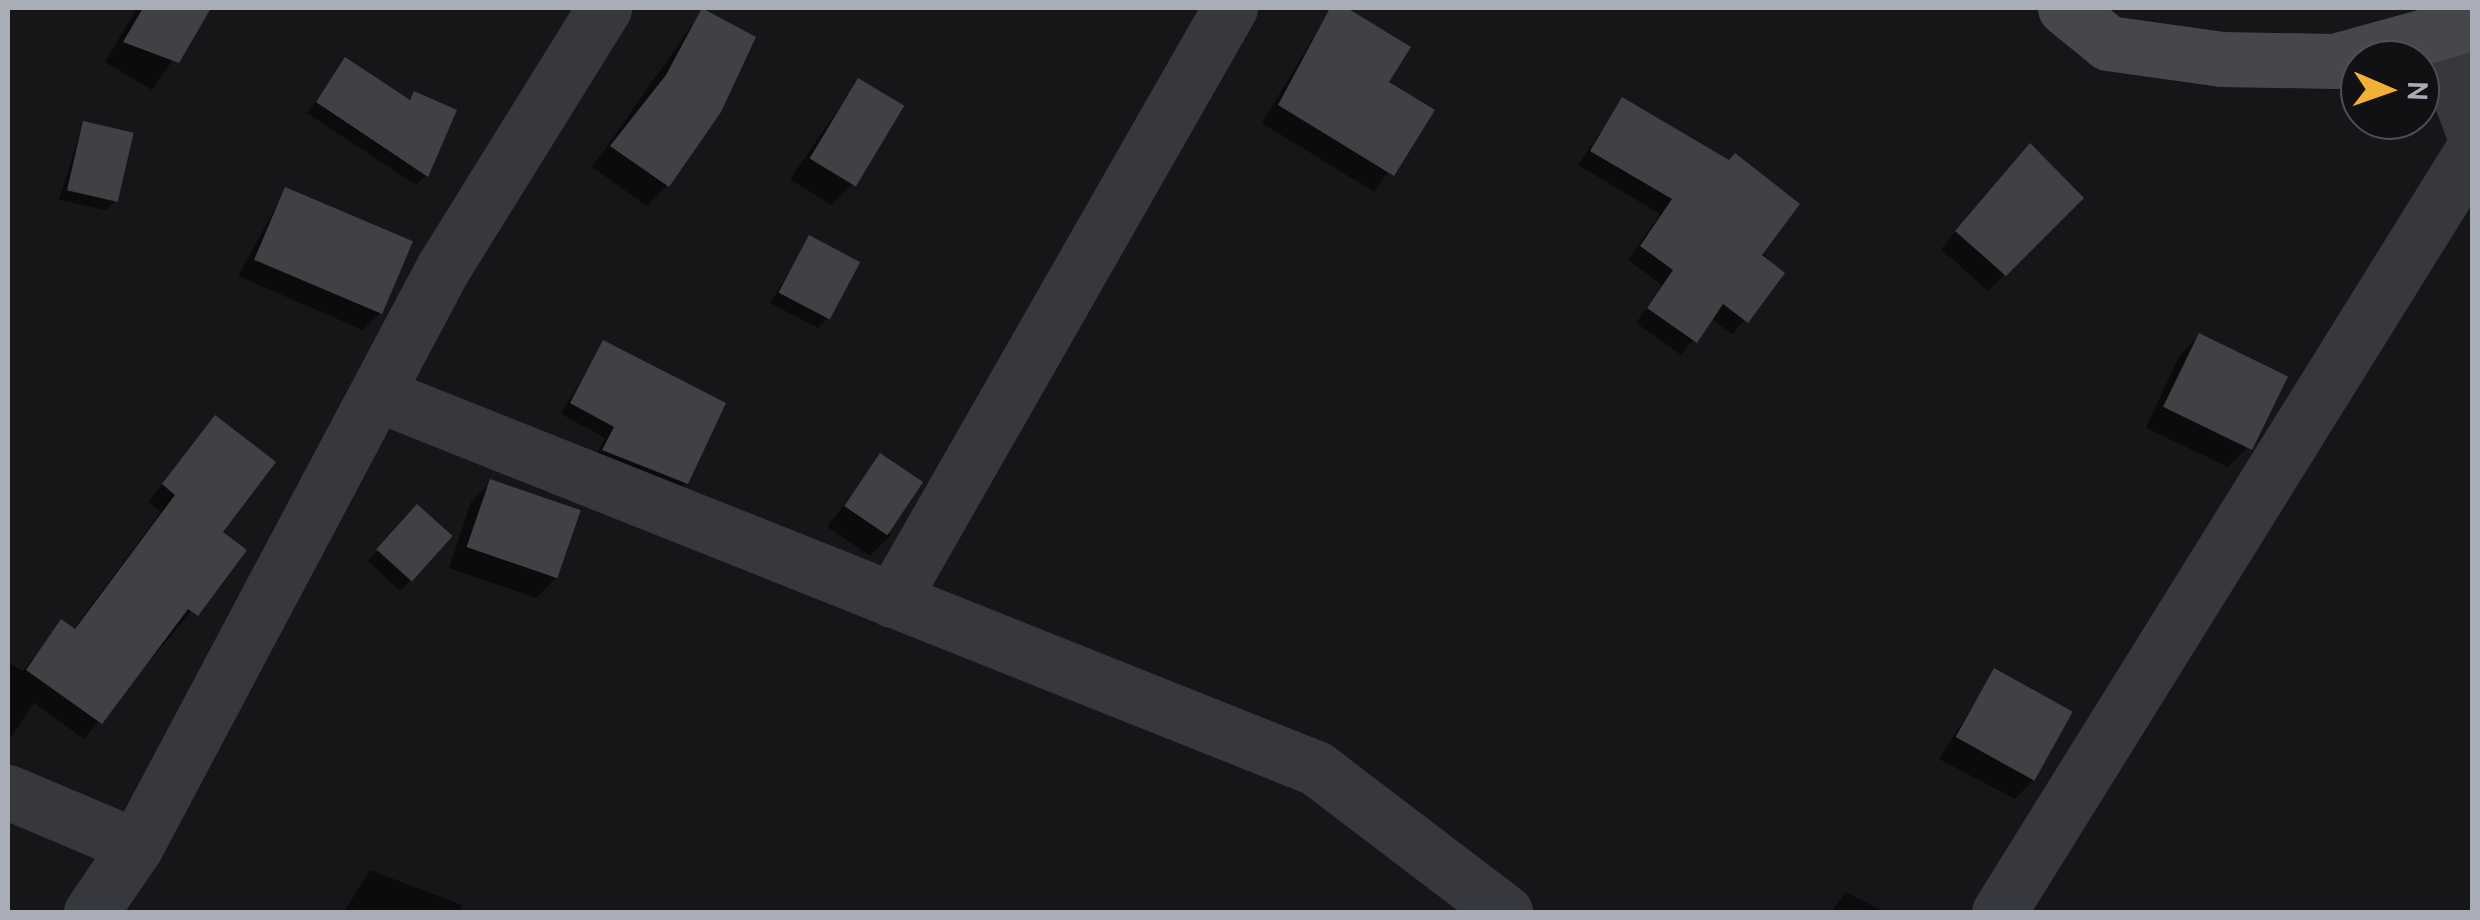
<!DOCTYPE html>
<html>
<head>
<meta charset="utf-8">
<style>
	body { margin:0 }
	#map { position:relative; width:2480px; height:920px; overflow:hidden; background:#161618; font-family:Cabin,sans-serif }
	div>[style] { position:absolute }
	.shadow>* { inset:0; background:#0007 }
	.building>* { inset:0; background:#404145; transform-origin:0 0 }
	.minor>* { height:55px; margin:-27.5px; padding:0 27.5px; transform-origin:27.5px; border-radius:27.5px; background:#37383d }
	.secondary>* { height:55px; margin:-27.5px; padding:0 27.5px; transform-origin:27.5px; border-radius:27.5px; background:#45474d }
	span { translate:-50% -50%; white-space:nowrap; text-align:center; line-height:1.15; -webkit-text-stroke:8px #111113; paint-order:stroke }
	.frame { position:absolute; inset:0; border:10px solid #a8adb8; pointer-events:none }
	.north { position:absolute; left:2340px; top:40px; width:100px; height:100px; box-sizing:border-box; background:#111113; border:2px solid #4d4f55; border-radius:50%; rotate:92deg; font-size:28px; font-weight:700; line-height:40px; text-align:center; color:#a8adb8 }
	.north::after { content:''; display:block; margin:auto; width:35px; height:45px; background:#f2b134; clip-path:polygon(50% 0,100% 100%,50% 72%,0 100%) }
</style>
</head>
<body>
<div id="map">
	<div class="shadow">
		<div style="clip-path:polygon(137px 8px,209px 8px,152px 90px,105px 62px)"></div>
		<div style="clip-path:polygon(1331px 8px,1408px 47px,1386px 83px,1431px 111px,1374px 192px,1262px 123px)"></div>
		<div style="clip-path:polygon(702px 11px,667px 186px,647px 206px,592px 167px)"></div>
		<div style="clip-path:polygon(346px 60px,407px 101px,415px 94px,426px 175px,416px 185px,307px 113px)"></div>
		<div style="clip-path:polygon(858px 81px,851px 185px,831px 205px,790px 179px)"></div>
		<div style="clip-path:polygon(1622px 100px,1782px 274px,1732px 335px,1711px 318px,1681px 355px,1636px 323px,1662px 285px,1628px 260px,1660px 214px,1578px 165px)"></div>
		<div style="clip-path:polygon(83px 124px,116px 200px,106px 210px,59px 200px)"></div>
		<div style="clip-path:polygon(2014px 163px,2081px 198px,1988px 291px,1941px 249px)"></div>
		<div style="clip-path:polygon(285px 190px,380px 313px,363px 330px,238px 276px)"></div>
		<div style="clip-path:polygon(810px 238px,828px 318px,818px 328px,770px 303px)"></div>
		<div style="clip-path:polygon(2199px 336px,2248px 447px,2228px 467px,2146px 428px,2179px 356px)"></div>
		<div style="clip-path:polygon(603px 343px,686px 483px,676px 493px,593px 460px,605px 438px,561px 414px)"></div>
		<div style="clip-path:polygon(215px 418px,219px 532px,243px 550px,84px 739px,34px 703px,8px 742px,8px 662px,23px 671px,62px 623px,72px 631px,161px 512px,148px 502px)"></div>
		<div style="clip-path:polygon(880px 456px,890px 536px,870px 556px,827px 527px)"></div>
		<div style="clip-path:polygon(491px 482px,556px 578px,536px 598px,449px 568px,471px 502px)"></div>
		<div style="clip-path:polygon(407px 518px,410px 581px,400px 591px,368px 561px)"></div>
		<div style="clip-path:polygon(1995px 671px,2035px 778px,2015px 799px,1939px 759px)"></div>
		<div style="clip-path:polygon(370px 870px,462px 905px,460px 912px,344px 912px)"></div>
		<div style="clip-path:polygon(1846px 892px,1885px 912px,1831px 912px)"></div>
	</div>
	<div class="building">
		<div style="clip-path:polygon(143px 8px,211px 8px,179px 63px,123px 42px)"></div>
		<div style="clip-path:polygon(702px 8px,756px 37px,721px 112px,669px 187px,610px 146px,666px 75px)"></div>
		<div style="clip-path:polygon(1330px 8px,1347px 8px,1411px 47px,1389px 82px,1435px 110px,1394px 176px,1278px 105px)"></div>
		<div style="clip-path:polygon(345px 57px,410px 100px,414px 91px,457px 110px,428px 177px,316px 102px)"></div>
		<div style="left:858px;top:78px;width:54px;height:94px;rotate:31deg"></div>
		<div style="clip-path:polygon(1622px 97px,1729px 160px,1735px 153px,1800px 204px,1762px 255px,1785px 273px,1748px 323px,1723px 304px,1697px 343px,1647px 308px,1673px 270px,1640px 246px,1672px 199px,1590px 151px)"></div>
		<div style="left:83px;top:121px;width:52px;height:71px;rotate:13deg"></div>
		<div style="clip-path:polygon(2030px 143px,2084px 198px,2006px 276px,1955px 231px)"></div>
		<div style="left:285px;top:187px;width:139px;height:79px;rotate:23deg"></div>
		<div style="left:809px;top:235px;width:58px;height:65px;rotate:28deg"></div>
		<div style="left:2199px;top:333px;width:99px;height:82px;rotate:26deg"></div>
		<div style="clip-path:polygon(603px 340px,726px 403px,688px 484px,602px 450px,614px 427px,570px 403px)"></div>
		<div style="clip-path:polygon(215px 415px,276px 462px,223px 532px,247px 550px,198px 616px,188px 609px,102px 724px,26px 670px,61px 619px,75px 629px,175px 495px,162px 484px)"></div>
		<div style="left:880px;top:453px;width:52px;height:64px;rotate:34deg"></div>
		<div style="left:490px;top:479px;width:96px;height:72px;rotate:19deg"></div>
		<div style="left:417px;top:504px;width:48px;height:61px;rotate:42deg"></div>
		<div style="left:1994px;top:668px;width:90px;height:79px;rotate:29deg"></div>
	</div>
	<div class="minor">
		<div style="left:2436px;top:33px;width:103px;rotate:69.4deg"></div>
		<div style="left:377px;top:394px;width:1011px;rotate:21.72deg"></div>
		<div style="left:1316px;top:768px;width:238px;rotate:37.3deg"></div>
		<div style="left:892px;top:600px;width:682px;rotate:-60.28deg"></div>
		<div style="left:8px;top:792px;width:139px;rotate:22.9deg"></div>
		<div style="left:91px;top:912px;width:80px;rotate:-55.7deg"></div>
		<div style="left:136px;top:846px;width:654px;rotate:-62.03deg"></div>
		<div style="left:443px;top:268px;width:306px;rotate:-58.2deg"></div>
		<div style="left:1999px;top:912px;width:896px;rotate:-58.14deg"></div>
	</div>
	<div class="secondary">
		<div style="left:2065px;top:8px;width:55px;rotate:39.1deg"></div>
		<div style="left:2108px;top:43px;width:115px;rotate:8deg"></div>
		<div style="left:2222px;top:59px;width:112px;rotate:1deg"></div>
		<div style="left:2334px;top:61px;width:143px;rotate:-15.4deg"></div>
	</div>
	<div class="frame"></div>
	<div class="north">N</div>
</div>
</body>
</html>
